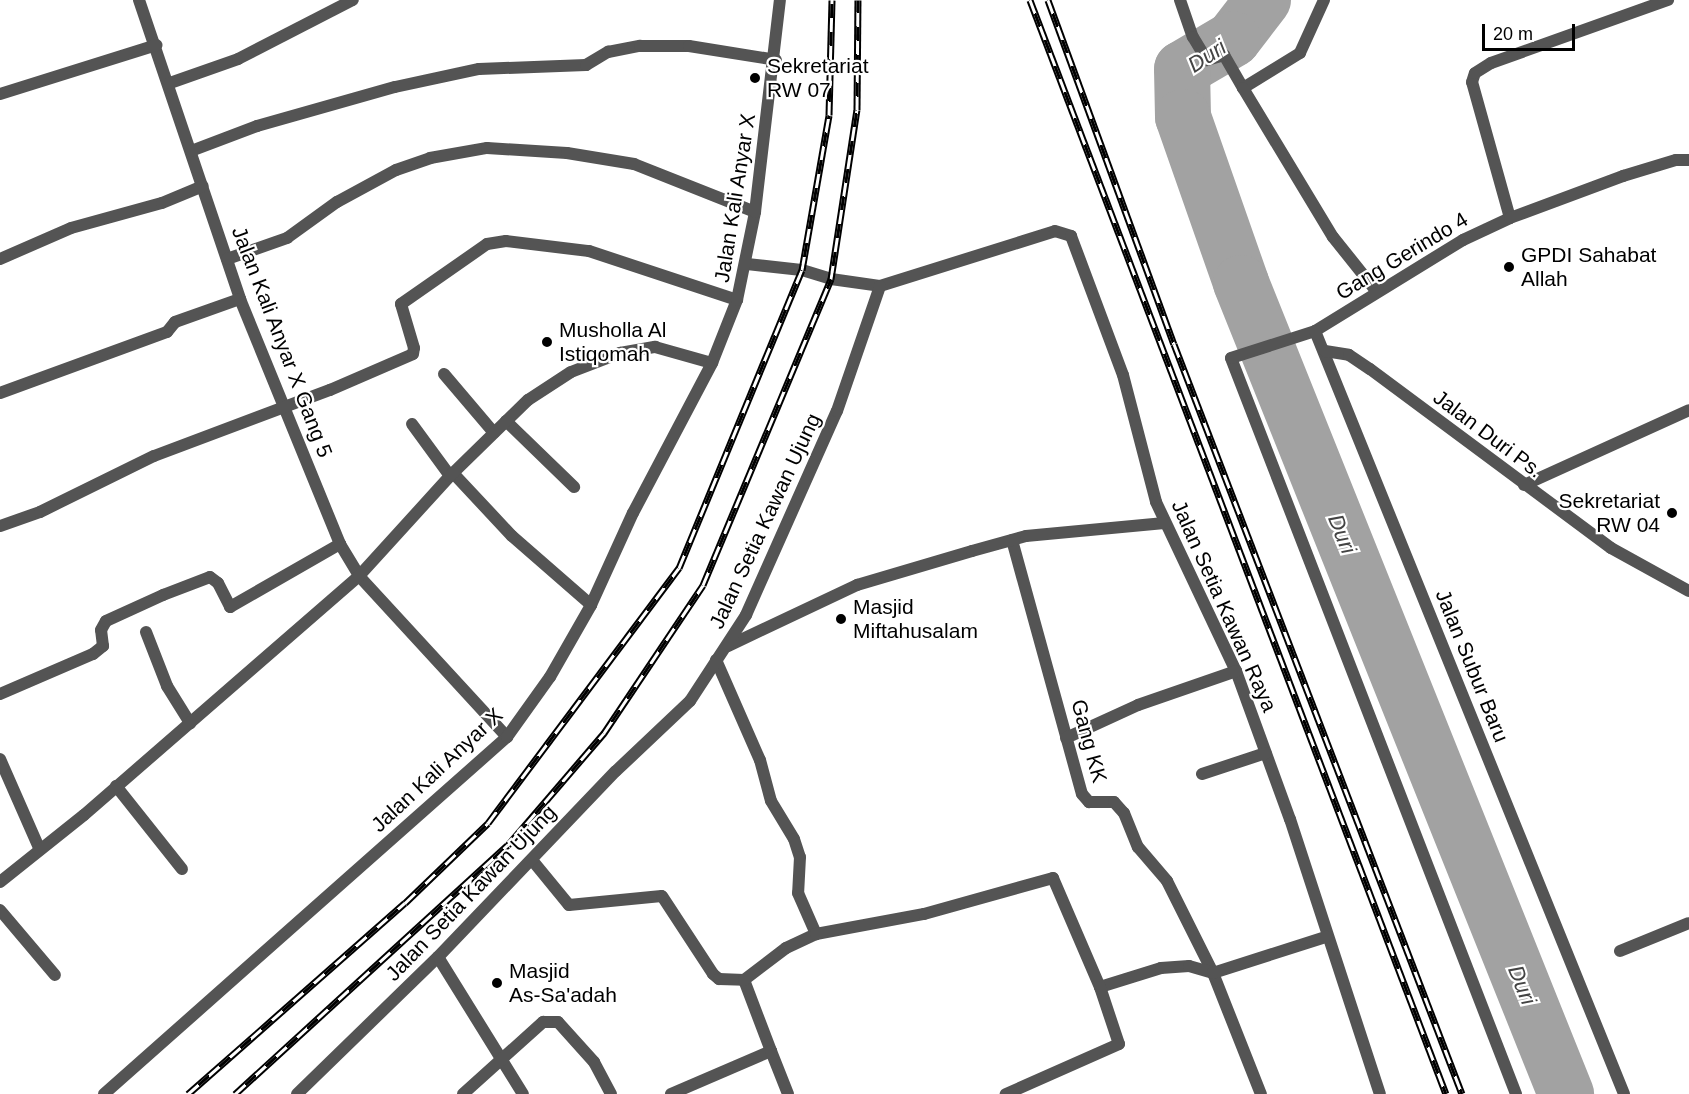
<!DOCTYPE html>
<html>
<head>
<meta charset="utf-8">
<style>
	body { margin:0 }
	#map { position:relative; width:1689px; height:1094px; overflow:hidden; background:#fff; font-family:Arial,sans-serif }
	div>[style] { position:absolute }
	.river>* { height:56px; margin:-28px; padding:0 28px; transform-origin:28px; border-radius:28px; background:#a2a2a2 }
	.minor>* { height:12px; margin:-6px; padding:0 6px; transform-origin:6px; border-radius:6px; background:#545454 }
	.tertiary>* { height:12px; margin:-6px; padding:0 6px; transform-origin:6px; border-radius:6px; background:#545454 }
	.rail>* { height:7px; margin-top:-3.5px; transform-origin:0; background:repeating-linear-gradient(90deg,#fff 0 14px,#000 0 28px); box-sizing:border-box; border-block:2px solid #000 }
	.dots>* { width:16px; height:16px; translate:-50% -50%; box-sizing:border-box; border:3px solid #fff; border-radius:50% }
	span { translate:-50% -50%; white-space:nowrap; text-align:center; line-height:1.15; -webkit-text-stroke:4.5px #fff; paint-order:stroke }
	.poi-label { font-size:21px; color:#000 }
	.left { translate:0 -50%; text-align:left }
	.right { translate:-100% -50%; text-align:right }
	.street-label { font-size:21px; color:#000 }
	.water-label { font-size:22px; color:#434343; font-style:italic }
	.scale { position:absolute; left:1482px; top:24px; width:93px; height:27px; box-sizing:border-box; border:3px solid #000; border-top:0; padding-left:8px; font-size:18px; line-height:21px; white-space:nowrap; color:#000; -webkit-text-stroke:4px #fff; paint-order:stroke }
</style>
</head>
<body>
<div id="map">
	<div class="river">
		<div style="left:1263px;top:0;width:49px;rotate:127.6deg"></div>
		<div style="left:1233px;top:39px;width:59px;rotate:149.5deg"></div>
		<div style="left:1182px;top:69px;width:48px;rotate:88.8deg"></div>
		<div style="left:1183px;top:117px;width:176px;rotate:70.7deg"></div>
		<div style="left:1241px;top:283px;width:874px;rotate:68.16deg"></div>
	</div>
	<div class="minor">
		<div style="left:139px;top:0;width:316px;rotate:71.3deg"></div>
		<div style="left:240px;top:299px;width:265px;rotate:67.8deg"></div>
		<div style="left:340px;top:544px;width:37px;rotate:59deg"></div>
		<div style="left:359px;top:576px;width:219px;rotate:47.4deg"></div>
		<div style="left:1180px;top:0;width:39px;rotate:71deg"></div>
		<div style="left:1193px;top:37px;width:27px;rotate:59deg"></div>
		<div style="left:1207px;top:60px;width:18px;rotate:-16deg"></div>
		<div style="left:1224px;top:55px;width:38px;rotate:60deg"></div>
		<div style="left:1324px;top:0;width:58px;rotate:114.4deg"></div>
		<div style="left:1300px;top:53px;width:67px;rotate:148.4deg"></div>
		<div style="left:1243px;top:88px;width:174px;rotate:58.9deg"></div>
		<div style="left:1333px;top:237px;width:70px;rotate:51.3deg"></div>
		<div style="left:170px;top:83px;width:72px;rotate:-19.4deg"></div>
		<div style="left:238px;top:59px;width:129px;rotate:-27.2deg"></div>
		<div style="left:0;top:94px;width:164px;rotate:-17.4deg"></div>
		<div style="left:191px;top:151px;width:71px;rotate:-20.7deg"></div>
		<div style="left:257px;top:126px;width:143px;rotate:-15.8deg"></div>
		<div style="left:395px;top:87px;width:86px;rotate:-12.1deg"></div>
		<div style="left:479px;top:69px;width:107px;rotate:-2.1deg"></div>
		<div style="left:586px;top:65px;width:26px;rotate:-31deg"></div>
		<div style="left:608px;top:52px;width:33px;rotate:-11deg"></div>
		<div style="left:640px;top:46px;width:49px"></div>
		<div style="left:689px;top:46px;width:88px;rotate:9.1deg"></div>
		<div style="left:1510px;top:218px;width:141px;rotate:-105.6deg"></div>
		<div style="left:1472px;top:82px;width:9px;rotate:-72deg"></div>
		<div style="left:1475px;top:73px;width:19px;rotate:-32deg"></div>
		<div style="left:1491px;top:63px;width:188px;rotate:-19.6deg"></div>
		<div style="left:0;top:259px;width:77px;rotate:-23.6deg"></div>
		<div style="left:71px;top:228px;width:94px;rotate:-15.4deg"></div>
		<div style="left:162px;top:203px;width:44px;rotate:-22.5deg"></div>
		<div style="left:227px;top:259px;width:64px;rotate:-19.3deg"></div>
		<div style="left:287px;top:238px;width:62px;rotate:-35.8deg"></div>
		<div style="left:337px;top:202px;width:67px;rotate:-28.5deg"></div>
		<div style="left:396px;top:170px;width:36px;rotate:-19deg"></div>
		<div style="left:430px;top:158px;width:58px;rotate:-10deg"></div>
		<div style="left:487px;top:148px;width:80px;rotate:3.6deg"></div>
		<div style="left:567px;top:153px;width:68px;rotate:9.3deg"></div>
		<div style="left:634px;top:164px;width:130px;rotate:21.6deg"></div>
		<div style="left:747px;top:264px;width:55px;rotate:6.2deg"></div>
		<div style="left:802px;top:270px;width:30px;rotate:17deg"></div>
		<div style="left:831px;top:279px;width:49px;rotate:8.1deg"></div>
		<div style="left:880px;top:286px;width:183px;rotate:-17.4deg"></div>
		<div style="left:1055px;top:231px;width:17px;rotate:17deg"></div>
		<div style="left:1071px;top:236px;width:148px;rotate:69.5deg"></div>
		<div style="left:1123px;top:375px;width:131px;rotate:75.4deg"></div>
		<div style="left:1156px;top:502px;width:187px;rotate:64.7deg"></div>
		<div style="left:1236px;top:671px;width:158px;rotate:70deg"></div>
		<div style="left:1290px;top:819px;width:289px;rotate:71.9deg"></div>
		<div style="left:444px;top:374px;width:77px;rotate:49.7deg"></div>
		<div style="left:0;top:393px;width:178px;rotate:-20.1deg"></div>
		<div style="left:167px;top:332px;width:13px;rotate:-51deg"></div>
		<div style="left:175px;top:322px;width:69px;rotate:-19.5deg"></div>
		<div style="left:506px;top:421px;width:95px;rotate:44.1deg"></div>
		<div style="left:412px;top:424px;width:64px;rotate:53.8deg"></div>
		<div style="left:453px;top:473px;width:86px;rotate:46.9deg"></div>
		<div style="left:512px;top:536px;width:105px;rotate:41.1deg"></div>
		<div style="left:1524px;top:485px;width:181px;rotate:-24.4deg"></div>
		<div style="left:0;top:526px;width:42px;rotate:-19.3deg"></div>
		<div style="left:40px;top:512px;width:127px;rotate:-26.2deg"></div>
		<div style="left:154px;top:456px;width:188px;rotate:-20.6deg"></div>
		<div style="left:330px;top:390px;width:90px;rotate:-23.4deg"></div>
		<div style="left:413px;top:354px;width:6px;rotate:-81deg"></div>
		<div style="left:414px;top:348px;width:46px;rotate:-106.5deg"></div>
		<div style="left:401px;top:304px;width:105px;rotate:-34.9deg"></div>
		<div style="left:487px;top:244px;width:19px;rotate:-9deg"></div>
		<div style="left:506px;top:241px;width:84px;rotate:6.9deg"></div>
		<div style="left:589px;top:251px;width:156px;rotate:18.3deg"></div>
		<div style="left:1012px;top:540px;width:263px;rotate:74.6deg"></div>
		<div style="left:1082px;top:794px;width:11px;rotate:49deg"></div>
		<div style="left:1089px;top:802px;width:25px"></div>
		<div style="left:1114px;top:802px;width:15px;rotate:48deg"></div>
		<div style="left:1124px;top:813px;width:37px;rotate:68deg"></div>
		<div style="left:1138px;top:847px;width:45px;rotate:49.5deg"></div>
		<div style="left:1167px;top:881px;width:103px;rotate:63.4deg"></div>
		<div style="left:1213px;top:973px;width:130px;rotate:68.4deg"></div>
		<div style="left:146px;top:632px;width:58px;rotate:68.7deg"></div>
		<div style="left:167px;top:686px;width:44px;rotate:58.1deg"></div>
		<div style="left:728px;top:646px;width:143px;rotate:-25.3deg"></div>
		<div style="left:857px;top:585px;width:120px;rotate:-16.5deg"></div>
		<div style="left:972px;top:551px;width:56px;rotate:-15.5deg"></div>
		<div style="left:1026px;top:536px;width:139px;rotate:-5.4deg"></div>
		<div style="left:716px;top:660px;width:109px;rotate:66.3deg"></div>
		<div style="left:760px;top:760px;width:42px;rotate:75deg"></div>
		<div style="left:771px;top:801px;width:44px;rotate:58.8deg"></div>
		<div style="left:794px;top:839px;width:19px;rotate:72deg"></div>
		<div style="left:800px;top:857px;width:36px;rotate:93deg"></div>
		<div style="left:798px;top:893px;width:45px;rotate:66.3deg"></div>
		<div style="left:0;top:694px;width:101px;rotate:-23.3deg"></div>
		<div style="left:93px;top:654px;width:13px;rotate:-39deg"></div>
		<div style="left:103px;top:646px;width:16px;rotate:-97deg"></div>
		<div style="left:101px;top:630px;width:10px;rotate:-61deg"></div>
		<div style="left:106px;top:621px;width:63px;rotate:-24.5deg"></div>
		<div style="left:163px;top:595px;width:50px;rotate:-21deg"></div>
		<div style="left:210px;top:577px;width:10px;rotate:37deg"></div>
		<div style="left:218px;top:583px;width:27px;rotate:63deg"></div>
		<div style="left:230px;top:607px;width:127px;rotate:-29.8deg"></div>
		<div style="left:1066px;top:738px;width:79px;rotate:-24.6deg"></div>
		<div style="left:1138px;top:705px;width:104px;rotate:-19.1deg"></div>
		<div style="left:0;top:759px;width:99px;rotate:66.3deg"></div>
		<div style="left:1202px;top:774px;width:67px;rotate:-18.2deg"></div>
		<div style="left:116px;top:786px;width:106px;rotate:51.5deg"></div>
		<div style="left:532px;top:860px;width:58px;rotate:50.6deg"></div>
		<div style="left:569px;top:905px;width:93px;rotate:-5.5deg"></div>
		<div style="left:662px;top:896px;width:93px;rotate:56.8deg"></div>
		<div style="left:713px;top:974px;width:8px;rotate:40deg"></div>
		<div style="left:719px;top:979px;width:25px;rotate:2deg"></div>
		<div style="left:0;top:882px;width:107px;rotate:-38.6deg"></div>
		<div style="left:84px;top:815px;width:364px;rotate:-41deg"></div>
		<div style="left:359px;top:576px;width:135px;rotate:-47.7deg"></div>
		<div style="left:450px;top:476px;width:109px;rotate:-44.3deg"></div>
		<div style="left:528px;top:400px;width:51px;rotate:-33.1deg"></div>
		<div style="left:571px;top:372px;width:53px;rotate:-21.2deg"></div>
		<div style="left:620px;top:353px;width:36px;rotate:-10deg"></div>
		<div style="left:655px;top:347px;width:59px;rotate:15.7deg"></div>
		<div style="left:0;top:910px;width:85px;rotate:49.8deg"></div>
		<div style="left:1620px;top:951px;width:74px;rotate:-22.1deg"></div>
		<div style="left:438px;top:957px;width:161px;rotate:58.2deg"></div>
		<div style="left:1100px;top:987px;width:64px;rotate:-17.3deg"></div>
		<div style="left:1161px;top:968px;width:28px;rotate:-4deg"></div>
		<div style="left:1189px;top:966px;width:25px;rotate:16deg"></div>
		<div style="left:1213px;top:973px;width:119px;rotate:-17.7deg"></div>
		<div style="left:771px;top:1051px;width:76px;rotate:-110.8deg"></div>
		<div style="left:744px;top:980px;width:53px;rotate:-37.3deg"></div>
		<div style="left:786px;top:948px;width:33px;rotate:-25deg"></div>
		<div style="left:816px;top:934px;width:110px;rotate:-10.5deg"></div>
		<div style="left:924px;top:914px;width:134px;rotate:-15.6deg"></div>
		<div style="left:1053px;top:878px;width:119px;rotate:66.7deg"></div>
		<div style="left:1100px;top:987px;width:60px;rotate:71.6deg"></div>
		<div style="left:1119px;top:1044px;width:124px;rotate:156.1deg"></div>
		<div style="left:104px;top:1094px;width:538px;rotate:-41.54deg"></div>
		<div style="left:507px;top:737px;width:74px;rotate:-54.4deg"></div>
		<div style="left:550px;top:677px;width:83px;rotate:-60.3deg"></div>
		<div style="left:591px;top:605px;width:101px;rotate:-65.5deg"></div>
		<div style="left:633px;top:513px;width:170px;rotate:-62.2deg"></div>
		<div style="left:712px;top:363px;width:68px;rotate:-68.4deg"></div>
		<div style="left:737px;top:300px;width:90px;rotate:-78.4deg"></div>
		<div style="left:755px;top:212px;width:213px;rotate:-83.3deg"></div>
		<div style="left:297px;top:1094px;width:197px;rotate:-44.2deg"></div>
		<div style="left:438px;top:957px;width:257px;rotate:-46.3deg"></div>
		<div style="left:616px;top:771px;width:102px;rotate:-43.4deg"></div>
		<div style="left:690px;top:701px;width:103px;rotate:-56.9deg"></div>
		<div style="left:746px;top:615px;width:223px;rotate:-66deg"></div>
		<div style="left:837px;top:411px;width:132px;rotate:-71deg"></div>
		<div style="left:463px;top:1094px;width:108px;rotate:-42deg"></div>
		<div style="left:543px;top:1022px;width:15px"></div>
		<div style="left:558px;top:1022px;width:54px;rotate:48deg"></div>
		<div style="left:594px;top:1062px;width:36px;rotate:62deg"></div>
		<div style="left:671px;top:1094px;width:109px;rotate:-23.3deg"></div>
		<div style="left:771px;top:1051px;width:46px;rotate:68.4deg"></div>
		<div style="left:1516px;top:1094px;width:789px;rotate:-111.17deg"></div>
		<div style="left:1231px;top:358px;width:88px;rotate:-17.8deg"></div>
		<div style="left:1315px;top:331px;width:174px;rotate:-31.6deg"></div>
		<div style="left:1463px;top:240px;width:52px;rotate:-25.1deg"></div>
		<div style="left:1510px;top:218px;width:121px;rotate:-20.4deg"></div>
		<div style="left:1623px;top:176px;width:55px;rotate:-16.8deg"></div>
		<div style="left:1676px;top:160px;width:13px"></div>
	</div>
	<div class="tertiary">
		<div style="left:1315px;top:331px;width:823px;rotate:67.95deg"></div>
		<div style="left:1325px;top:351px;width:24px;rotate:9deg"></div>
		<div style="left:1349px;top:355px;width:25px;rotate:34deg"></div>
		<div style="left:1370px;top:369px;width:300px;rotate:36.6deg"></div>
		<div style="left:1611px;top:548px;width:89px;rotate:28.9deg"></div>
	</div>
	<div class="rail">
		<div style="left:1030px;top:0;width:1170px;rotate:69.18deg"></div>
		<div style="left:1048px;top:0;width:366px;rotate:69.9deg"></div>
		<div style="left:1174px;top:344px;width:803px;rotate:68.99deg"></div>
		<div style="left:188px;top:1094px;width:289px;rotate:-41.4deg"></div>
		<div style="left:405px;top:903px;width:115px;rotate:-43.9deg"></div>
		<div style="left:488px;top:823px;width:319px;rotate:-53.2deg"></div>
		<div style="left:679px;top:568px;width:322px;rotate:-67.6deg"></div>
		<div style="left:802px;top:270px;width:157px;rotate:-80.1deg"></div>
		<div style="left:829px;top:115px;width:115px;rotate:-88.5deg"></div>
		<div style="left:235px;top:1094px;width:369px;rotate:-42.4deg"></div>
		<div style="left:508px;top:845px;width:148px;rotate:-49.4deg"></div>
		<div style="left:604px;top:733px;width:178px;rotate:-56.2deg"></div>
		<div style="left:703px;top:585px;width:332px;rotate:-67.3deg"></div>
		<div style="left:831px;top:279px;width:171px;rotate:-81.3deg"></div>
		<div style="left:857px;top:110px;width:110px;rotate:-89.5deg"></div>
	</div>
	<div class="dots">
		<div style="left:755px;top:78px;background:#000"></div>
		<div style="left:1509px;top:267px;background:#000"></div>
		<div style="left:547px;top:342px;background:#000"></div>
		<div style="left:1672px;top:513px;background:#000"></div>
		<div style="left:841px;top:619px;background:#000"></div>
		<div style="left:497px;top:983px;background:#000"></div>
	</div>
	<div class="poi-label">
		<span class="left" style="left:767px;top:78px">Sekretariat<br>RW 07</span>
		<span class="left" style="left:1521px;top:267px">GPDI Sahabat<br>Allah</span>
		<span class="left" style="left:559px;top:342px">Musholla Al<br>Istiqomah</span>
		<span class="right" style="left:1660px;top:513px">Sekretariat<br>RW 04</span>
		<span class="left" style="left:853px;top:619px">Masjid<br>Miftahusalam</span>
		<span class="left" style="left:509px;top:983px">Masjid<br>As-Sa'adah</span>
	</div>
	<div class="street-label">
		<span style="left:735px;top:198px;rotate:-81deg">Jalan Kali Anyar X</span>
		<span style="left:1402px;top:256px;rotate:-31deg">Gang Gerindo 4</span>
		<span style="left:282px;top:342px;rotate:69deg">Jalan Kali Anyar X Gang 5</span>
		<span style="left:1488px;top:434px;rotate:37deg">Jalan Duri Ps.</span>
		<span style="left:765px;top:521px;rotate:-65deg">Jalan Setia Kawan Ujung</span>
		<span style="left:1224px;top:606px;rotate:66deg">Jalan Setia Kawan Raya</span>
		<span style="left:1472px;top:666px;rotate:68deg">Jalan Subur Baru</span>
		<span style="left:1089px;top:741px;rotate:75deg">Gang KK</span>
		<span style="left:437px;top:770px;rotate:-43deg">Jalan Kali Anyar X</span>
		<span style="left:471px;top:893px;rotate:-46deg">Jalan Setia Kawan Ujung</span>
	</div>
	<div class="water-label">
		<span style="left:1207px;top:56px;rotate:-33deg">Duri</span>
		<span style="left:1342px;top:534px;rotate:68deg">Duri</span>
		<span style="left:1522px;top:985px;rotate:68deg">Duri</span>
	</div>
	<div class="scale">20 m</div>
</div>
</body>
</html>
